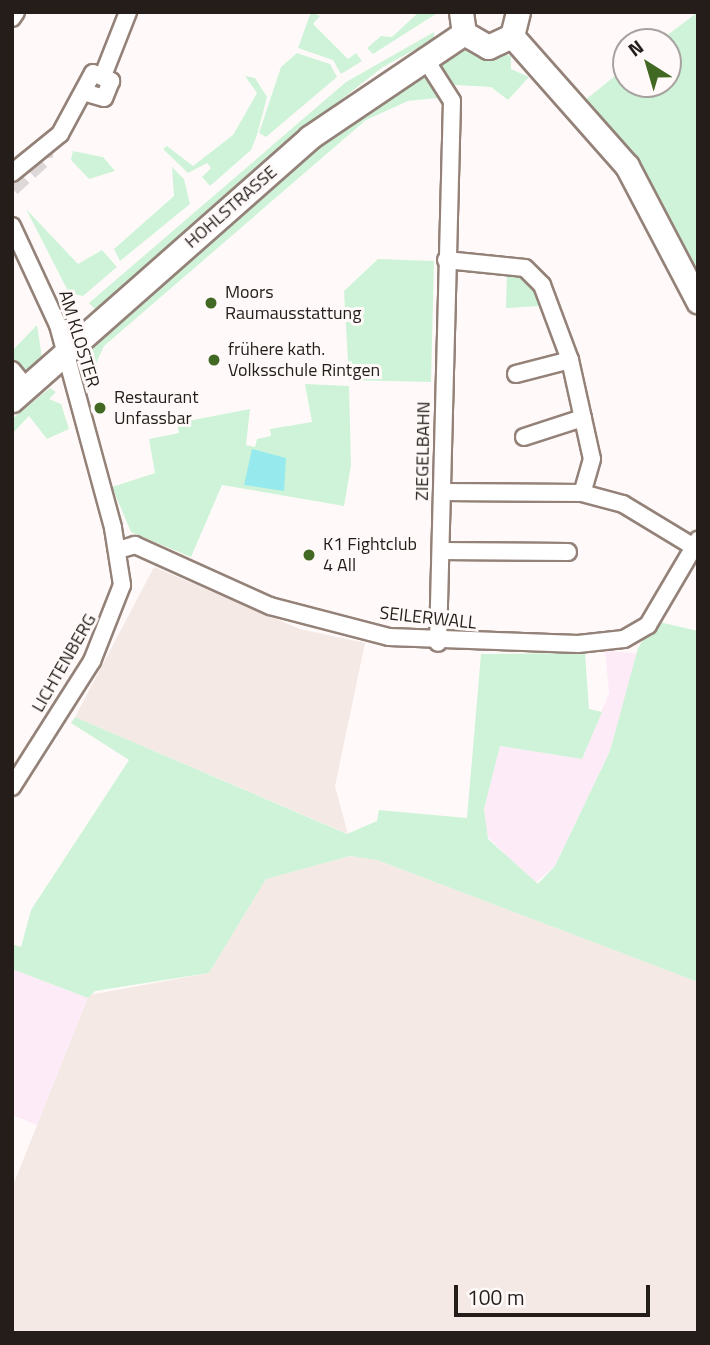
<!DOCTYPE html>
<html>
<head>
<meta charset="utf-8">
<style>
	body { margin:0 }
	#map { position:relative; width:710px; height:1345px; overflow:hidden; background:#fffaf9; font-family:"Titillium Web",sans-serif }
	div>[style] { position:absolute }
	.commercial>* { inset:0; background:#fdecf7 }
	.built>* { inset:0; background:#f4e9e5 }
	.green>* { inset:0; background:#cff3d8 }
	.water>* { inset:0; background:#96eaed }
	.minor-tunnel>* { height:16px; margin-top:-8px; transform-origin:0; background:repeating-linear-gradient(90deg,#ded9d8 0 16px,transparent 0 24px) }
	.roads { filter:drop-shadow(2px 0 #948279) drop-shadow(-2px 0 #948279) drop-shadow(0 2px #948279) drop-shadow(0 -2px #948279) }
	.minor>* { height:16px; margin:-8px; padding:0 8px; transform-origin:8px; border-radius:8px; background:#fff }
	.secondary>* { height:23px; margin:-11.5px; padding:0 11.5px; transform-origin:11.5px; border-radius:11.5px; background:#fff }
	.dots>* { width:19px; height:19px; translate:-50% -50%; box-sizing:border-box; border:4px solid #fffaf9; border-radius:50% }
	span { translate:-50% -50%; white-space:nowrap; text-align:center; line-height:1.15; -webkit-text-stroke:6px #fffaf9; paint-order:stroke }
	.street-label { font-size:18px; color:#241d1a }
	.poi-label { font-size:18px; color:#241d1a }
	.left { translate:0 -50%; text-align:left }
	.frame { position:absolute; inset:0; border:14px solid #241d1a; pointer-events:none }
	.north { position:absolute; left:612px; top:28px; width:70px; height:70px; box-sizing:border-box; background:#fffaf9; border:2px solid #a7a2a0; border-radius:50%; rotate:323deg; font-size:19px; font-weight:700; line-height:28px; text-align:center; color:#241d1a }
	.north::after { content:''; display:block; margin:auto; width:24px; height:32px; background:#426924; clip-path:polygon(50% 0,100% 100%,50% 72%,0 100%) }
	.scale { position:absolute; left:454px; top:1285px; width:196px; height:32px; box-sizing:border-box; border:4px solid #241d1a; border-top:0; padding-left:9px; font-size:21px; line-height:24px; white-space:nowrap; color:#241d1a; -webkit-text-stroke:5px #fffaf9; paint-order:stroke }
</style>
</head>
<body>
<div id="map">
	<div class="commercial">
		<div style="clip-path:polygon(605px 651px,639px 653px,610px 751px,555px 866px,534px 884px,485px 834px,484px 809px,500px 746px,582px 759px,609px 693px)"></div>
		<div style="clip-path:polygon(12px 969px,88px 998px,37px 1125px,12px 1115px)"></div>
	</div>
	<div class="built">
		<div style="clip-path:polygon(154px 567px,300px 629px,365px 643px,335px 786px,348px 834px,75px 717px)"></div>
		<div style="clip-path:polygon(350px 856px,377px 860px,698px 982px,698px 1333px,12px 1333px,12px 1188px,89px 995px,209px 973px,266px 879px)"></div>
	</div>
	<div class="green">
		<div style="clip-path:polygon(311px 12px,320px 16px,313px 24px,348px 59px,356px 53px,362px 61px,341px 74px,333px 60px,298px 48px)"></div>
		<div style="clip-path:polygon(419px 12px,439px 12px,373px 54px,367px 48px,381px 36px,392px 37px)"></div>
		<div style="clip-path:polygon(698px 12px,698px 274px,634px 157px,584px 101px,626px 67px,626px 84px,668px 84px,668px 42px,658px 42px)"></div>
		<div style="clip-path:polygon(434px 32px,434px 39px,383px 67px,267px 157px,101px 305px,95px 309px,89px 303px,346px 82px)"></div>
		<div style="clip-path:polygon(470px 47px,511px 56px,511px 69px,529px 77px,508px 100px,491px 87px,455px 85px,455px 95px,439px 75px,440px 57px)"></div>
		<div style="clip-path:polygon(297px 53px,330px 64px,337px 77px,266px 137px,259px 133px,281px 67px)"></div>
		<div style="clip-path:polygon(426px 72px,438px 98px,408px 101px,366px 120px,104px 346px,87px 383px,86px 347px,318px 142px)"></div>
		<div style="clip-path:polygon(245px 76px,255px 78px,267px 97px,257px 135px,251px 150px,210px 186px,202px 177px,211px 168px,207px 163px,188px 173px,163px 149px,167px 146px,193px 166px,233px 135px,257px 93px)"></div>
		<div style="clip-path:polygon(73px 151px,103px 157px,115px 171px,89px 179px,71px 160px)"></div>
		<div style="clip-path:polygon(172px 167px,184px 179px,190px 204px,120px 261px,114px 249px,174px 196px)"></div>
		<div style="clip-path:polygon(26px 209px,78px 264px,102px 250px,117px 267px,83px 296px,69px 293px)"></div>
		<div style="clip-path:polygon(378px 259px,434px 261px,431px 382px,349px 380px,344px 291px)"></div>
		<div style="clip-path:polygon(507px 272px,533px 284px,540px 306px,506px 308px)"></div>
		<div style="clip-path:polygon(37px 325px,42px 358px,12px 387px,12px 351px)"></div>
		<div style="clip-path:polygon(305px 384px,349px 386px,351px 465px,344px 506px,222px 485px,191px 557px,131px 532px,112px 487px,155px 473px,149px 439px,179px 433px,177px 423px,250px 409px,246px 445px,255px 447px,257px 439px,271px 436px,270px 429px,312px 422px)"></div>
		<div style="clip-path:polygon(50px 388px,56px 392px,49px 399px,61px 404px,69px 429px,47px 439px,29px 416px,12px 434px,12px 419px)"></div>
		<div style="clip-path:polygon(655px 621px,698px 631px,698px 982px,377px 860px,350px 856px,266px 879px,209px 973px,95px 991px,88px 998px,12px 969px,12px 944px,21px 947px,31px 910px,129px 760px,71px 723px,75px 717px,347px 834px,377px 821px,379px 810px,467px 818px,481px 654px,585px 653px,589px 709px,602px 712px,582px 759px,500px 746px,484px 809px,488px 839px,538px 884px,555px 866px,610px 751px,638px 648px)"></div>
	</div>
	<div class="water">
		<div style="clip-path:polygon(252px 449px,286px 458px,284px 491px,244px 485px)"></div>
	</div>
	<div class="minor-tunnel">
		<div style="left:12px;top:188px;width:45px;rotate:-42.3deg"></div>
		<div style="left:45px;top:158px;width:11px;rotate:-90deg"></div>
	</div>
	<div class="roads">
		<div class="minor">
			<div style="left:12px;top:18px;width:7px;rotate:-56deg"></div>
			<div style="left:424px;top:57px;width:52px;rotate:57.5deg"></div>
			<div style="left:452px;top:101px;width:542px;rotate:91.48deg"></div>
			<div style="left:104px;top:73px;width:66px;rotate:-68.5deg"></div>
			<div style="left:12px;top:173px;width:62px;rotate:-39.1deg"></div>
			<div style="left:60px;top:134px;width:69px;rotate:-61.6deg"></div>
			<div style="left:93px;top:73px;width:20px;rotate:24deg"></div>
			<div style="left:111px;top:81px;width:18px;rotate:112deg"></div>
			<div style="left:104px;top:98px;width:18px;rotate:-164deg"></div>
			<div style="left:12px;top:226px;width:109px;rotate:65.1deg"></div>
			<div style="left:58px;top:325px;width:210px;rotate:74.8deg"></div>
			<div style="left:113px;top:528px;width:58px;rotate:81deg"></div>
			<div style="left:122px;top:585px;width:82px;rotate:111.5deg"></div>
			<div style="left:92px;top:661px;width:149px;rotate:122.4deg"></div>
			<div style="left:446px;top:260px;width:79px;rotate:5.8deg"></div>
			<div style="left:525px;top:268px;width:24px;rotate:45deg"></div>
			<div style="left:542px;top:285px;width:80px;rotate:69.5deg"></div>
			<div style="left:570px;top:360px;width:101px;rotate:77.5deg"></div>
			<div style="left:592px;top:459px;width:35px;rotate:106deg"></div>
			<div style="left:12px;top:370px;width:22px;rotate:51deg"></div>
			<div style="left:516px;top:374px;width:56px;rotate:-14.5deg"></div>
			<div style="left:524px;top:437px;width:62px;rotate:-17.9deg"></div>
			<div style="left:442px;top:492px;width:140px;rotate:0.4deg"></div>
			<div style="left:582px;top:493px;width:42px;rotate:15deg"></div>
			<div style="left:623px;top:504px;width:83px;rotate:31.2deg"></div>
			<div style="left:118px;top:550px;width:18px;rotate:-16deg"></div>
			<div style="left:135px;top:545px;width:148px;rotate:24.3deg"></div>
			<div style="left:270px;top:606px;width:123px;rotate:14.6deg"></div>
			<div style="left:389px;top:637px;width:189px;rotate:2.1deg"></div>
			<div style="left:578px;top:644px;width:46px;rotate:-6.2deg"></div>
			<div style="left:624px;top:639px;width:28px;rotate:-30deg"></div>
			<div style="left:648px;top:625px;width:99px;rotate:-59.5deg"></div>
			<div style="left:441px;top:551px;width:127px;rotate:0.5deg"></div>
		</div>
		<div class="secondary">
			<div style="left:461px;top:12px;width:21px;rotate:82deg"></div>
			<div style="left:464px;top:33px;width:28px;rotate:30deg"></div>
			<div style="left:488px;top:47px;width:26px;rotate:-25deg"></div>
			<div style="left:512px;top:36px;width:25px;rotate:-76deg"></div>
			<div style="left:512px;top:36px;width:174px;rotate:48.5deg"></div>
			<div style="left:627px;top:166px;width:153px;rotate:62.3deg"></div>
			<div style="left:12px;top:400px;width:397px;rotate:-41.4deg"></div>
			<div style="left:310px;top:137px;width:186px;rotate:-34deg"></div>
		</div>
	</div>
	<div class="dots">
		<div style="left:211px;top:303px;background:#426924"></div>
		<div style="left:214px;top:360px;background:#426924"></div>
		<div style="left:100px;top:408px;background:#426924"></div>
		<div style="left:309px;top:555px;background:#426924"></div>
	</div>
	<div class="street-label">
		<span style="left:231px;top:207px;rotate:-41deg">HOHLSTRASSE</span>
		<span style="left:79px;top:339px;rotate:73deg">AM KLOSTER</span>
		<span style="left:423px;top:451px;rotate:-89deg">ZIEGELBAHN</span>
		<span style="left:428px;top:618px;rotate:6deg">SEILERWALL</span>
		<span style="left:64px;top:663px;rotate:-60deg">LICHTENBERG</span>
	</div>
	<div class="poi-label">
		<span class="left" style="left:225px;top:303px">Moors<br>Raumausstattung</span>
		<span class="left" style="left:228px;top:360px">frühere kath.<br>Volksschule Rintgen</span>
		<span class="left" style="left:114px;top:408px">Restaurant<br>Unfassbar</span>
		<span class="left" style="left:323px;top:555px">K1 Fightclub<br>4 All</span>
	</div>
	<div class="frame"></div>
	<div class="north">N</div>
	<div class="scale">100 m</div>
</div>
</body>
</html>
